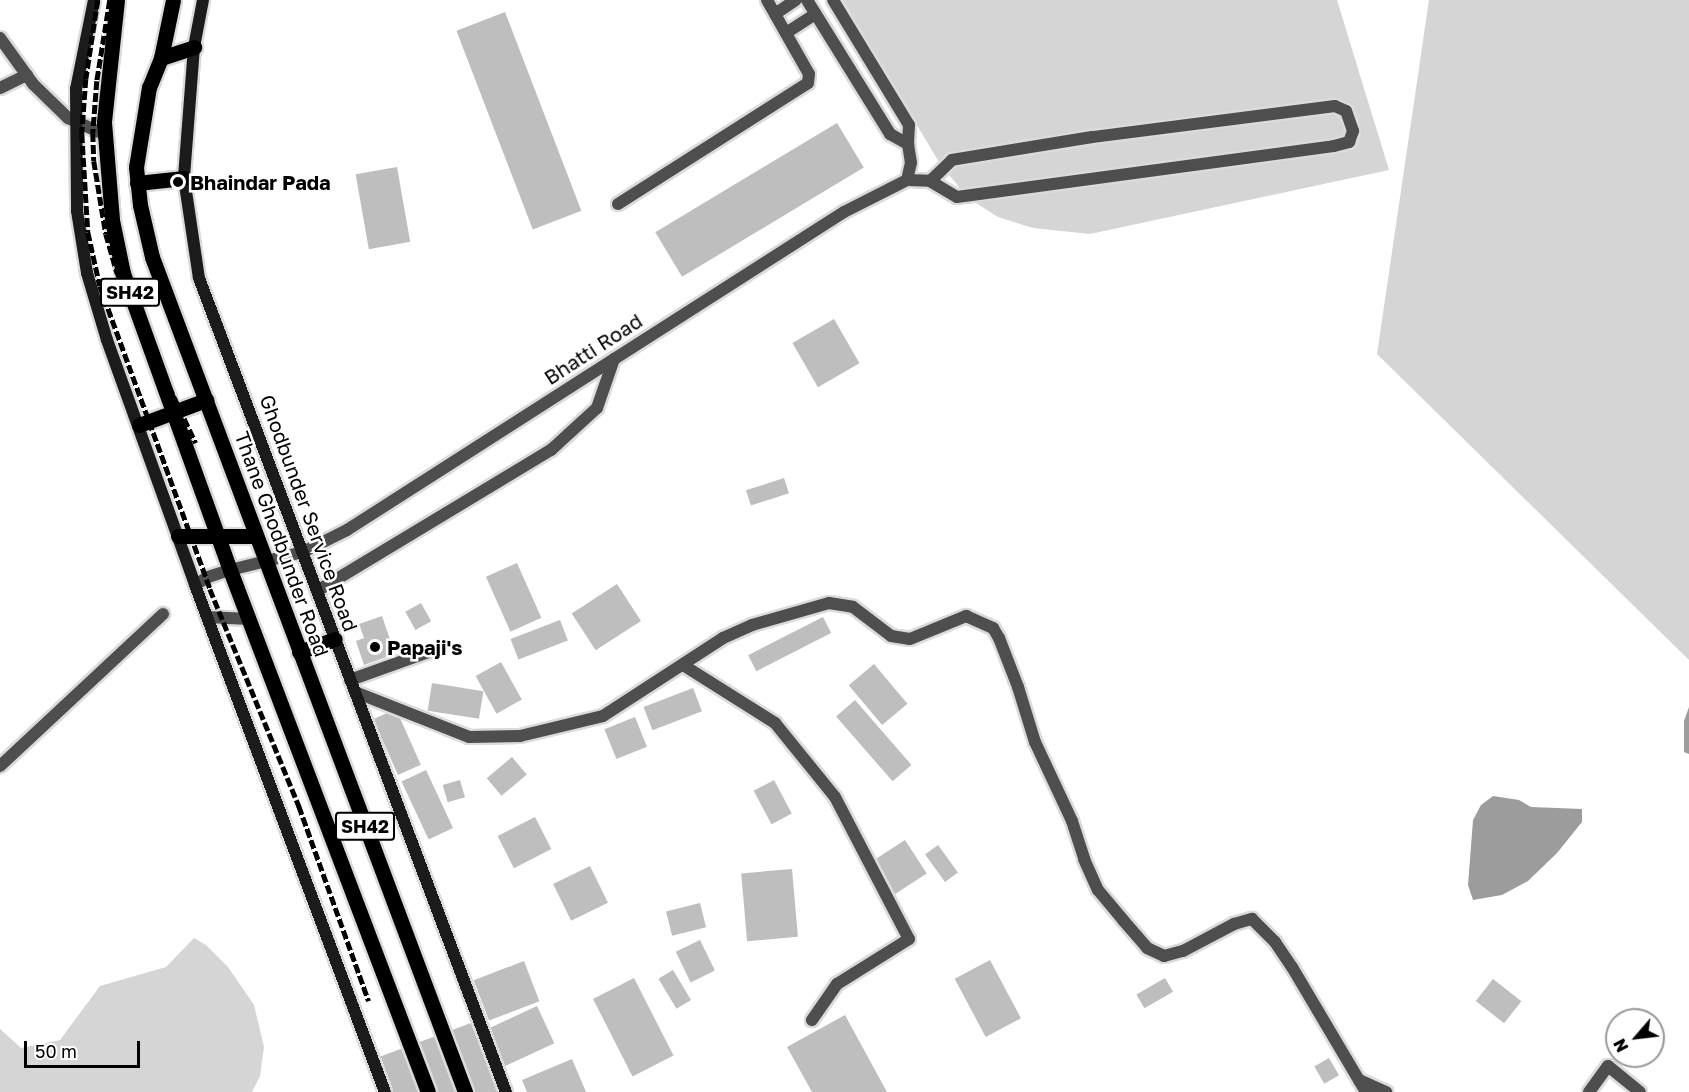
<!DOCTYPE html>
<html>
<head>
<meta charset="utf-8">
<style>
	body { margin:0 }
	#map { position:relative; width:1689px; height:1092px; overflow:hidden; background:#fff; font-family:"Golos Text",sans-serif }
	div>[style] { position:absolute }
	.green>* { inset:0; background:#d5d5d5 }
	.water>* { inset:0; background:#9c9c9c }
	.building>* { inset:0; background:#bebebe; transform-origin:0 0 }
	.roads { filter:drop-shadow(2px 0 #dbdbdb) drop-shadow(-2px 0 #dbdbdb) drop-shadow(0 2px #dbdbdb) drop-shadow(0 -2px #dbdbdb) }
	.street>* { height:12px; margin:-6px; padding:0 6px; transform-origin:6px; border-radius:6px; background:#4e4e4e }
	.secondary>* { height:12px; margin:-6px; padding:0 6px; transform-origin:6px; border-radius:6px; background:#1b1b1b }
	.primary>* { height:15px; margin:-7.5px; padding:0 7.5px; transform-origin:7.5px; border-radius:7.5px; background:#000 }
	.rail>* { height:4.5px; margin-top:-2.25px; transform-origin:0; background:repeating-linear-gradient(90deg,#000 0 9px,transparent 0 12px) }
	.dots>* { width:16px; height:16px; translate:-50% -50%; box-sizing:border-box; border:3px solid #fff; border-radius:50% }
	span { translate:-50% -50%; white-space:nowrap; text-align:center; line-height:1.15; -webkit-text-stroke:5px #fff; paint-order:stroke }
	.shield-label span { padding:2px 4px; background:#fff; border:2px solid; border-radius:4px; -webkit-text-stroke-width:0 }
	.shield-label { font-size:18px; color:#000; font-weight:700 }
	.poi-label { font-size:20px; color:#000; font-weight:700 }
	.left { translate:0 -50%; text-align:left }
	.street-label { font-size:20px; color:#000 }
	.north { position:absolute; left:1605px; top:1008px; width:60px; height:60px; box-sizing:border-box; background:#fff; border:2px solid #999; border-radius:50%; rotate:242deg; font-size:16px; font-weight:700; line-height:24px; text-align:center; color:#000 }
	.north::after { content:''; display:block; margin:auto; width:21px; height:27px; background:#000; clip-path:polygon(50% 0,100% 100%,50% 72%,0 100%) }
	.scale { position:absolute; left:24px; top:1041px; width:116px; height:27px; box-sizing:border-box; border:3px solid #000; border-top:0; padding-left:8px; font-size:18px; line-height:21px; white-space:nowrap; color:#000; -webkit-text-stroke:4px #fff; paint-order:stroke }
</style>
</head>
<body>
<div id="map">
	<div class="green">
		<div style="clip-path:polygon(843px 0,1337px 0,1389px 170px,1090px 234px,1033px 228px,998px 217px,968px 198px,940px 164px)"></div>
		<div style="clip-path:polygon(1429px 0,1689px 0,1689px 660px,1377px 354px)"></div>
		<div style="clip-path:polygon(194px 938px,206px 945px,228px 967px,254px 1005px,264px 1047px,260px 1076px,252px 1092px,0 1092px,0 1029px,21px 1048px,60px 1040px,100px 986px,166px 967px)"></div>
	</div>
	<div class="water">
		<div style="clip-path:polygon(1689px 707px,1689px 754px,1684px 752px,1684px 721px)"></div>
		<div style="clip-path:polygon(1493px 796px,1519px 800px,1531px 807px,1582px 809px,1582px 822px,1557px 853px,1528px 881px,1502px 895px,1473px 900px,1468px 885px,1473px 820px,1481px 805px)"></div>
	</div>
	<div class="building">
		<div style="left:505px;top:12px;width:213px;height:52px;rotate:69deg"></div>
		<div style="left:837px;top:123px;width:52px;height:212px;rotate:59deg"></div>
		<div style="left:397px;top:167px;width:76px;height:42px;rotate:80deg"></div>
		<div style="left:834px;top:319px;width:51px;height:48px;rotate:60deg"></div>
		<div style="left:784px;top:478px;width:16px;height:40px;rotate:72deg"></div>
		<div style="left:517px;top:563px;width:60px;height:34px;rotate:66deg"></div>
		<div style="left:617px;top:584px;width:44px;height:54px;rotate:57deg"></div>
		<div style="left:421px;top:603px;width:21px;height:18px;rotate:61deg"></div>
		<div style="clip-path:polygon(382px 616px,395px 654px,364px 665px,356px 641px,364px 638px,359px 624px)"></div>
		<div style="left:823px;top:617px;width:18px;height:84px;rotate:63deg"></div>
		<div style="left:560px;top:620px;width:22px;height:53px;rotate:69deg"></div>
		<div style="left:501px;top:662px;width:43px;height:29px;rotate:61deg"></div>
		<div style="left:874px;top:664px;width:52px;height:33px;rotate:50deg"></div>
		<div style="left:432px;top:683px;width:52px;height:28px;rotate:9deg"></div>
		<div style="left:693px;top:688px;width:25px;height:53px;rotate:69deg"></div>
		<div style="left:855px;top:700px;width:86px;height:25px;rotate:49deg"></div>
		<div style="left:396px;top:709px;width:61px;height:25px;rotate:66deg"></div>
		<div style="left:635px;top:717px;width:32px;height:33px;rotate:68deg"></div>
		<div style="left:512px;top:757px;width:23px;height:33px;rotate:50deg"></div>
		<div style="left:426px;top:770px;width:64px;height:27px;rotate:65deg"></div>
		<div style="left:460px;top:780px;width:18px;height:18px;rotate:74deg"></div>
		<div style="left:774px;top:780px;width:38px;height:23px;rotate:62deg"></div>
		<div style="left:535px;top:817px;width:36px;height:42px;rotate:63deg"></div>
		<div style="left:905px;top:840px;width:40px;height:40px;rotate:57deg"></div>
		<div style="left:938px;top:845px;width:34px;height:16px;rotate:54deg"></div>
		<div style="left:590px;top:866px;width:41px;height:41px;rotate:64deg"></div>
		<div style="left:792px;top:869px;width:68px;height:51px;rotate:85deg"></div>
		<div style="left:700px;top:903px;width:25px;height:35px;rotate:76deg"></div>
		<div style="left:700px;top:940px;width:34px;height:27px;rotate:64deg"></div>
		<div style="left:990px;top:960px;width:66px;height:40px;rotate:62deg"></div>
		<div style="left:524px;top:961px;width:43px;height:54px;rotate:69deg"></div>
		<div style="left:673px;top:970px;width:35px;height:17px;rotate:59deg"></div>
		<div style="left:634px;top:978px;width:87px;height:46px;rotate:63deg"></div>
		<div style="left:1165px;top:978px;width:16px;height:33px;rotate:60deg"></div>
		<div style="left:1493px;top:979px;width:36px;height:28px;rotate:38deg"></div>
		<div style="left:537px;top:1006px;width:41px;height:58px;rotate:65deg"></div>
		<div style="clip-path:polygon(845px 1015px,887px 1092px,812px 1092px,787px 1047px)"></div>
		<div style="clip-path:polygon(471px 1023px,497px 1092px,392px 1092px,379px 1057px)"></div>
		<div style="left:1329px;top:1058px;width:20px;height:17px;rotate:60deg"></div>
		<div style="clip-path:polygon(572px 1059px,586px 1092px,527px 1092px,522px 1080px)"></div>
	</div>
	<div class="roads">
		<div class="street">
			<div style="left:807px;top:0;width:158px;rotate:58.2deg"></div>
			<div style="left:890px;top:134px;width:21px;rotate:29deg"></div>
			<div style="left:775px;top:14px;width:25px;rotate:-34deg"></div>
			<div style="left:786px;top:33px;width:35px;rotate:-33deg"></div>
			<div style="left:0;top:38px;width:57px;rotate:54.3deg"></div>
			<div style="left:33px;top:84px;width:49px;rotate:44.2deg"></div>
			<div style="left:68px;top:118px;width:42px;rotate:24.1deg"></div>
			<div style="left:0;top:88px;width:30px;rotate:-26deg"></div>
			<div style="left:907px;top:180px;width:23px;rotate:2deg"></div>
			<div style="left:930px;top:181px;width:31px;rotate:31deg"></div>
			<div style="left:957px;top:197px;width:380px;rotate:-7.7deg"></div>
			<div style="left:1334px;top:146px;width:16px;rotate:-15deg"></div>
			<div style="left:1349px;top:142px;width:12px;rotate:-70deg"></div>
			<div style="left:1353px;top:131px;width:21px;rotate:-109deg"></div>
			<div style="left:1346px;top:111px;width:12px;rotate:-156deg"></div>
			<div style="left:1335px;top:106px;width:245px;rotate:172.7deg"></div>
			<div style="left:1092px;top:137px;width:142px;rotate:170.7deg"></div>
			<div style="left:952px;top:160px;width:30px;rotate:136deg"></div>
			<div style="left:618px;top:204px;width:225px;rotate:-32.5deg"></div>
			<div style="left:808px;top:83px;width:9px;rotate:-84deg"></div>
			<div style="left:809px;top:74px;width:85px;rotate:-119.6deg"></div>
			<div style="left:195px;top:585px;width:15px;rotate:-32deg"></div>
			<div style="left:208px;top:577px;width:23px;rotate:-18deg"></div>
			<div style="left:230px;top:570px;width:75px;rotate:-13.9deg"></div>
			<div style="left:303px;top:552px;width:49px;rotate:-26.6deg"></div>
			<div style="left:347px;top:530px;width:590px;rotate:-32.61deg"></div>
			<div style="left:844px;top:212px;width:71px;rotate:-26.9deg"></div>
			<div style="left:907px;top:180px;width:17px;rotate:-77deg"></div>
			<div style="left:911px;top:163px;width:19px;rotate:-99deg"></div>
			<div style="left:908px;top:144px;width:19px;rotate:-87deg"></div>
			<div style="left:909px;top:125px;width:146px;rotate:-121.3deg"></div>
			<div style="left:317px;top:591px;width:273px;rotate:-31.1deg"></div>
			<div style="left:551px;top:450px;width:62px;rotate:-42.4deg"></div>
			<div style="left:597px;top:408px;width:52px;rotate:-70.9deg"></div>
			<div style="left:207px;top:617px;width:42px;rotate:2.7deg"></div>
			<div style="left:683px;top:665px;width:109px;rotate:32.2deg"></div>
			<div style="left:775px;top:723px;width:95px;rotate:51deg"></div>
			<div style="left:835px;top:797px;width:160px;rotate:62.5deg"></div>
			<div style="left:909px;top:939px;width:85px;rotate:148deg"></div>
			<div style="left:837px;top:984px;width:44px;rotate:124.8deg"></div>
			<div style="left:350px;top:680px;width:86px;rotate:-19.7deg"></div>
			<div style="left:355px;top:692px;width:123px;rotate:21.5deg"></div>
			<div style="left:469px;top:737px;width:51px;rotate:-1.1deg"></div>
			<div style="left:520px;top:736px;width:85px;rotate:-13.5deg"></div>
			<div style="left:603px;top:716px;width:143px;rotate:-33deg"></div>
			<div style="left:723px;top:638px;width:32px;rotate:-24deg"></div>
			<div style="left:752px;top:625px;width:80px;rotate:-15.9deg"></div>
			<div style="left:829px;top:603px;width:24px;rotate:9deg"></div>
			<div style="left:853px;top:607px;width:48px;rotate:37.3deg"></div>
			<div style="left:891px;top:636px;width:19px;rotate:9deg"></div>
			<div style="left:910px;top:639px;width:61px;rotate:-22.3deg"></div>
			<div style="left:966px;top:616px;width:30px;rotate:24deg"></div>
			<div style="left:993px;top:628px;width:12px;rotate:59deg"></div>
			<div style="left:999px;top:638px;width:53px;rotate:68.8deg"></div>
			<div style="left:1018px;top:687px;width:58px;rotate:72.8deg"></div>
			<div style="left:1035px;top:742px;width:87px;rotate:64.9deg"></div>
			<div style="left:1072px;top:821px;width:40px;rotate:72deg"></div>
			<div style="left:1084px;top:859px;width:34px;rotate:66deg"></div>
			<div style="left:1098px;top:890px;width:39px;rotate:50deg"></div>
			<div style="left:1123px;top:920px;width:37px;rotate:49deg"></div>
			<div style="left:1147px;top:948px;width:19px;rotate:25deg"></div>
			<div style="left:1164px;top:956px;width:20px;rotate:-15deg"></div>
			<div style="left:1183px;top:951px;width:58px;rotate:-27.9deg"></div>
			<div style="left:1234px;top:924px;width:19px;rotate:-16deg"></div>
			<div style="left:1252px;top:919px;width:33px;rotate:45deg"></div>
			<div style="left:1275px;top:942px;width:30px;rotate:56deg"></div>
			<div style="left:1292px;top:967px;width:145px;rotate:59.4deg"></div>
			<div style="left:0;top:766px;width:223px;rotate:-43deg"></div>
			<div style="left:1359px;top:1080px;width:30px;rotate:24deg"></div>
			<div style="left:1589px;top:1092px;width:32px;rotate:-54deg"></div>
			<div style="left:1608px;top:1066px;width:41px;rotate:39.1deg"></div>
		</div>
		<div class="secondary">
			<div style="left:94px;top:0;width:91px;rotate:101.4deg"></div>
			<div style="left:76px;top:89px;width:122px;rotate:89.5deg"></div>
			<div style="left:77px;top:211px;width:63px;rotate:80.8deg"></div>
			<div style="left:87px;top:273px;width:70px;rotate:73.4deg"></div>
			<div style="left:107px;top:340px;width:260px;rotate:70.2deg"></div>
			<div style="left:195px;top:585px;width:541px;rotate:69.46deg"></div>
			<div style="left:203px;top:0;width:48px;rotate:100.8deg"></div>
			<div style="left:194px;top:47px;width:131px;rotate:94.4deg"></div>
			<div style="left:184px;top:178px;width:101px;rotate:81.5deg"></div>
			<div style="left:199px;top:278px;width:870px;rotate:69.34deg"></div>
		</div>
		<div class="primary">
			<div style="left:117px;top:0;width:123px;rotate:96.1deg"></div>
			<div style="left:104px;top:122px;width:98px;rotate:85.3deg"></div>
			<div style="left:112px;top:220px;width:54px;rotate:78.3deg"></div>
			<div style="left:123px;top:273px;width:316px;rotate:70.2deg"></div>
			<div style="left:230px;top:570px;width:558px;rotate:69.23deg"></div>
			<div style="left:173px;top:0;width:59px;rotate:101.7deg"></div>
			<div style="left:161px;top:58px;width:31px;rotate:112deg"></div>
			<div style="left:149px;top:87px;width:81px;rotate:99.2deg"></div>
			<div style="left:136px;top:167px;width:38px;rotate:84deg"></div>
			<div style="left:140px;top:205px;width:53px;rotate:77deg"></div>
			<div style="left:152px;top:257px;width:892px;rotate:69.45deg"></div>
			<div style="left:161px;top:58px;width:35px;rotate:-18deg"></div>
			<div style="left:137px;top:183px;width:47px;rotate:-6.1deg"></div>
			<div style="left:139px;top:425px;width:72px;rotate:-20.5deg"></div>
			<div style="left:178px;top:536px;width:78px"></div>
			<div style="left:299px;top:652px;width:38px;rotate:-20deg"></div>
		</div>
	</div>
	<div class="rail">
		<div style="left:98px;top:0;width:80px;rotate:98.6deg"></div>
		<div style="left:86px;top:79px;width:55px;rotate:94.2deg"></div>
		<div style="left:82px;top:134px;width:98px;rotate:86.5deg"></div>
		<div style="left:88px;top:232px;width:55px;rotate:77.5deg"></div>
		<div style="left:100px;top:286px;width:322px;rotate:70deg"></div>
		<div style="left:210px;top:589px;width:235px;rotate:67.7deg"></div>
		<div style="left:299px;top:806px;width:207px;rotate:70.3deg"></div>
		<div style="left:110px;top:0;width:82px;rotate:99.1deg"></div>
		<div style="left:97px;top:81px;width:52px;rotate:94.4deg"></div>
		<div style="left:93px;top:133px;width:28px;rotate:88deg"></div>
		<div style="left:94px;top:161px;width:74px;rotate:80.7deg"></div>
		<div style="left:106px;top:234px;width:40px;rotate:74deg"></div>
		<div style="left:117px;top:272px;width:41px;rotate:67.2deg"></div>
		<div style="left:133px;top:310px;width:147px;rotate:64.7deg"></div>
	</div>
	<div class="dots">
		<div style="left:178px;top:182px;background:#000"></div>
		<div style="left:375px;top:647px;background:#000"></div>
	</div>
	<div class="shield-label">
		<span style="left:130px;top:292px">SH42</span>
		<span style="left:365px;top:826px">SH42</span>
	</div>
	<div class="poi-label">
		<span class="left" style="left:190px;top:182px">Bhaindar Pada</span>
		<span class="left" style="left:387px;top:647px">Papaji's</span>
	</div>
	<div class="street-label">
		<span style="left:593px;top:349px;rotate:-33deg">Bhatti Road</span>
		<span style="left:309px;top:513px;rotate:70deg">Ghodbunder Service Road</span>
		<span style="left:282px;top:544px;rotate:70deg">Thane Ghodbunder Road</span>
	</div>
	<div class="north">N</div>
	<div class="scale">50 m</div>
</div>
</body>
</html>
